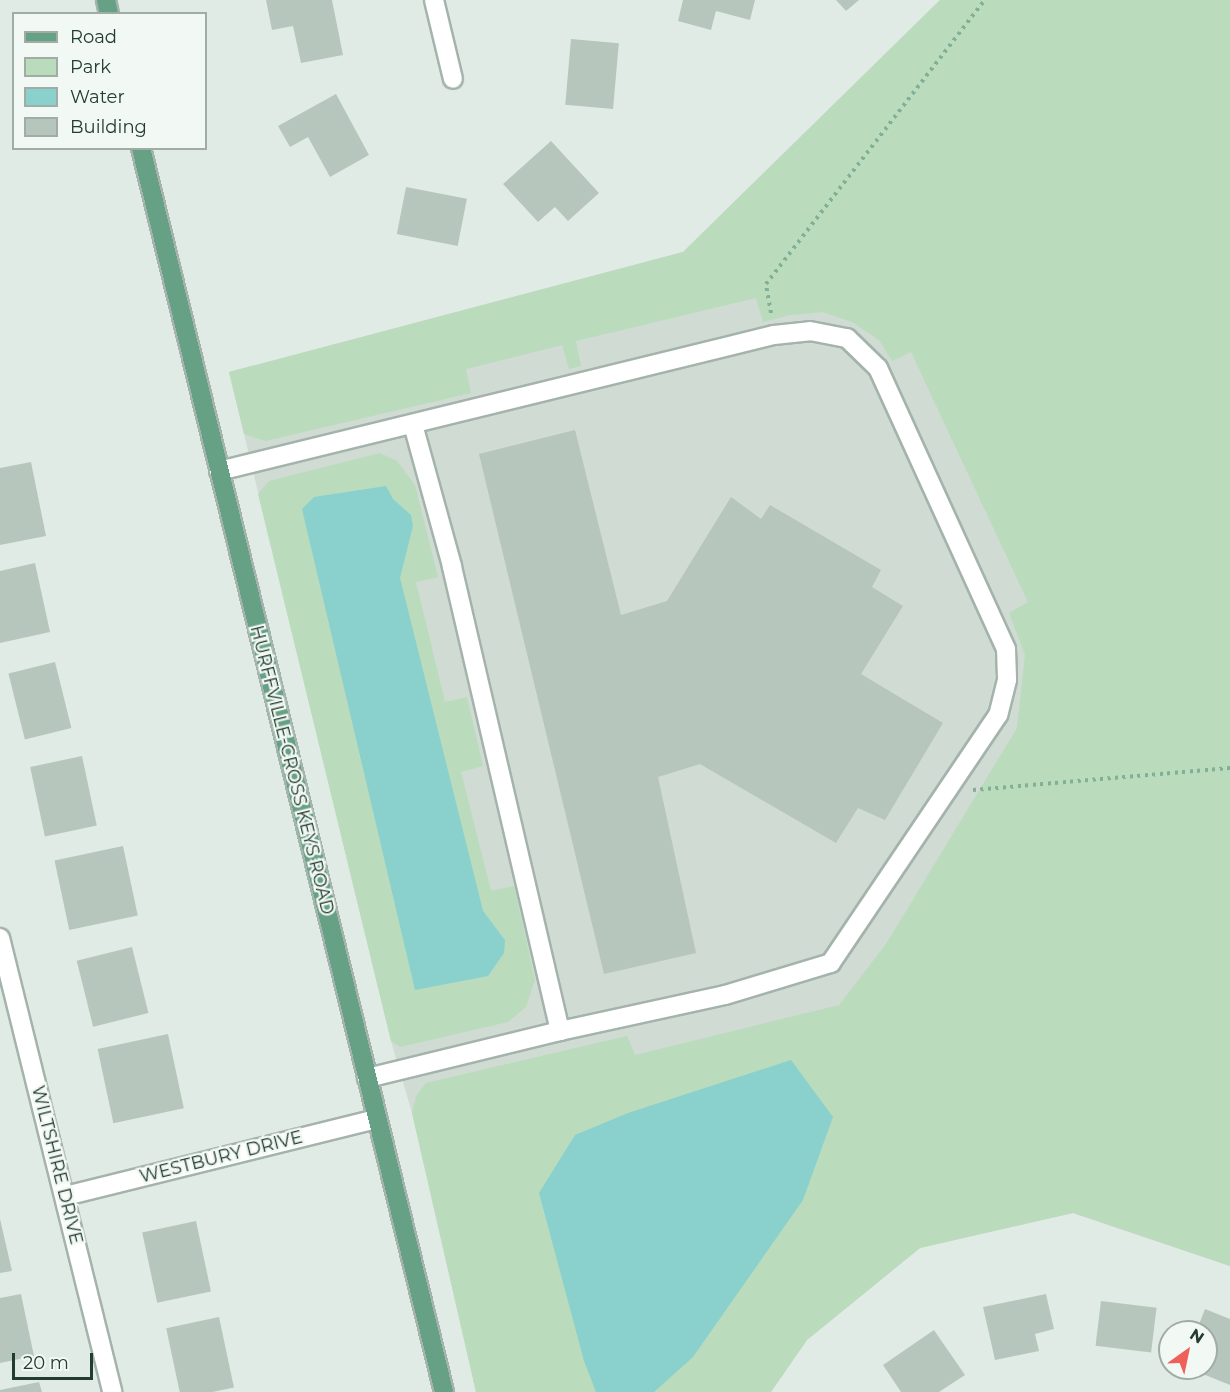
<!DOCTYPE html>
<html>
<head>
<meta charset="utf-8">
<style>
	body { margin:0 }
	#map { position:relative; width:1230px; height:1392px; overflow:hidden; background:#e1ebe5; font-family:Montserrat,sans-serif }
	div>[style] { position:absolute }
	.built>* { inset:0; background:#cfdbd3 }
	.green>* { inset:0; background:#badcbc }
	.water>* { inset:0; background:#8ad0cc }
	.building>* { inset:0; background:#b6c6bd; transform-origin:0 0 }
	.path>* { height:4px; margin-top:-2px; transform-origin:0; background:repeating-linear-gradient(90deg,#82af97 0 3px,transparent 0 7.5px) }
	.roads { filter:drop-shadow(2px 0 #a4b3ab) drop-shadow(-2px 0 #a4b3ab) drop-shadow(0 2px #a4b3ab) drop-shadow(0 -2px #a4b3ab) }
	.minor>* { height:18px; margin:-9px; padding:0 9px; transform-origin:9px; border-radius:9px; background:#fff }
	.major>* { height:18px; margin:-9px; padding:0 9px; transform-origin:9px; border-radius:9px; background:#66a085 }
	span { translate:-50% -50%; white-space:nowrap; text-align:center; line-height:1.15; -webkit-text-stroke:4.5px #f2f8f3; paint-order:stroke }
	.street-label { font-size:18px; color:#223c2f }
	.legend { position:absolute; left:12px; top:12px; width:195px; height:138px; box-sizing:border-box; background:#f2f8f3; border:2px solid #9fada5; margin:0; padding:8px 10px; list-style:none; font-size:18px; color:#223c2f }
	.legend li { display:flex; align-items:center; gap:12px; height:30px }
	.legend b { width:30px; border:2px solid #9fada5 }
	.north { position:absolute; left:1158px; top:1320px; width:60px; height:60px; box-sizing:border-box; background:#f2f8f3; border:2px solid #9fada5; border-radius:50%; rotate:33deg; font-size:16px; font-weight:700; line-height:24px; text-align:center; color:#223c2f }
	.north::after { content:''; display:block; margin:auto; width:21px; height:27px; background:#f0605b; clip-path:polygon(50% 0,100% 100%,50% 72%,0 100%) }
	.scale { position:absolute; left:12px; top:1353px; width:81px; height:27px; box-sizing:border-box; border:3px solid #223c2f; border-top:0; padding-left:8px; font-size:18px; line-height:21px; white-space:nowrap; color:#223c2f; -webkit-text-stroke:4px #f2f8f3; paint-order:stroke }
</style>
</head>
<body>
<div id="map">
	<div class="built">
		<div style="clip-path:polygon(940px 0,1230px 0,1230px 1266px,1073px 1213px,920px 1248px,807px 1340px,771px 1392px,476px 1392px,412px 1113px,391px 1041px,229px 372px,683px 252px)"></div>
	</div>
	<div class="green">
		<div style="clip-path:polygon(940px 0,1230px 0,1230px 1266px,1073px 1213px,920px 1248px,807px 1340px,771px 1392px,476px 1392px,412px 1113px,416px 1096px,426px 1083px,627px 1036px,635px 1055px,839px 1005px,886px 944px,1017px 728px,1025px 655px,1009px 613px,1028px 602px,911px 352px,892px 361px,879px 340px,852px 322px,823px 312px,790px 315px,763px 322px,756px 298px,576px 341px,581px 366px,569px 369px,562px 345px,466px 369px,471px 393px,265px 441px,244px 434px,229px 372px,683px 252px)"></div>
		<div style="clip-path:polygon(380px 453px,397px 461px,415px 485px,438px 577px,416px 582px,445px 702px,467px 697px,483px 766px,461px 772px,491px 891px,514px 886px,535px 980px,526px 1007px,508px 1022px,400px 1047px,391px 1041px,258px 494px,269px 481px)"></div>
	</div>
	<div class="water">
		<div style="clip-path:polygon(386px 486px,393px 499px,411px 515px,413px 526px,400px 578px,483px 911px,505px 940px,504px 953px,488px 976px,415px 990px,302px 509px,314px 497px)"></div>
		<div style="clip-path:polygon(791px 1060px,833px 1117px,803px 1200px,693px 1357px,654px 1392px,596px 1392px,584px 1361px,539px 1193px,575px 1135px,628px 1113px)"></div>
	</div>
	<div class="building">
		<div style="clip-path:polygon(266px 0,332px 0,343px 55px,301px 63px,293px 26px,272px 30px)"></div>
		<div style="clip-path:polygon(683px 0,755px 0,750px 20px,716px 11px,711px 30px,678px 21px)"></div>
		<div style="clip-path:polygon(836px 0,859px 0,846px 11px)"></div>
		<div style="left:571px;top:39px;width:48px;height:66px;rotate:5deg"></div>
		<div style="clip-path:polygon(336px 94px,369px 155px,330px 177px,308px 137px,290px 147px,278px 126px)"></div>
		<div style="clip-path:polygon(551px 141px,599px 193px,568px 221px,555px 207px,538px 222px,503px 184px)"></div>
		<div style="left:406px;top:187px;width:62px;height:48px;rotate:11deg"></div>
		<div style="clip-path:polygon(575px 430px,621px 615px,667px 601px,731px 497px,761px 519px,770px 505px,881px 570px,872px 587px,903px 606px,861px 674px,943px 723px,885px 820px,858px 808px,836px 843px,700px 764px,658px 777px,696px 953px,604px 974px,479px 454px)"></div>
		<div style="clip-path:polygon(31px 462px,46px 536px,0 545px,0 468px)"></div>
		<div style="clip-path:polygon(35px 563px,50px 632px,0 643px,0 571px)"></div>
		<div style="left:55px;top:662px;width:68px;height:48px;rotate:76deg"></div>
		<div style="left:82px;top:756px;width:71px;height:53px;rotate:78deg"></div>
		<div style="left:123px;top:846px;width:71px;height:70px;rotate:78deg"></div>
		<div style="left:132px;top:947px;width:68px;height:57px;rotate:76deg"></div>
		<div style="left:168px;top:1034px;width:76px;height:72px;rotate:78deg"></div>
		<div style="clip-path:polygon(0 1219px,12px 1271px,0 1273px)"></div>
		<div style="left:196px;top:1221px;width:72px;height:55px;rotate:78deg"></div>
		<div style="clip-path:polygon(21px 1294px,34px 1356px,0 1363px,0 1298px)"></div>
		<div style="clip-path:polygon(1046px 1294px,1054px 1329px,1035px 1334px,1039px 1351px,995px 1360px,983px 1307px)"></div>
		<div style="left:1101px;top:1301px;width:56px;height:45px;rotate:7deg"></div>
		<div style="clip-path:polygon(1205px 1309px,1230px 1319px,1230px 1385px,1188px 1368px,1206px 1368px,1206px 1332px,1196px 1332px)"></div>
		<div style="left:219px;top:1317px;width:72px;height:54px;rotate:78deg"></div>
		<div style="clip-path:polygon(934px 1330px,965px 1375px,939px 1392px,901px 1392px,883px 1365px)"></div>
		<div style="clip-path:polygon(39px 1382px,42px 1392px,0 1392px,0 1390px)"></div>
	</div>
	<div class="path">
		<div style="left:771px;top:313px;width:29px;rotate:-100deg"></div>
		<div style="left:766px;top:284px;width:359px;rotate:-52.4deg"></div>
		<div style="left:973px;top:790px;width:258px;rotate:-4.9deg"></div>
	</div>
	<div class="roads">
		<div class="minor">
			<div style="left:434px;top:0;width:81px;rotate:76.5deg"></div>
			<div style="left:219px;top:471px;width:571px;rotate:-13.77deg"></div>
			<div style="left:774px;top:335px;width:36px;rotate:-6deg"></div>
			<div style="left:810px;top:331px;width:38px;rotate:11deg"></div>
			<div style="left:847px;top:338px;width:43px;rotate:44.1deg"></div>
			<div style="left:878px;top:368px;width:309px;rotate:65.5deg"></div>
			<div style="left:1006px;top:649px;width:31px;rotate:88deg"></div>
			<div style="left:1007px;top:680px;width:36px;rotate:104deg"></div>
			<div style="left:998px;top:715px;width:299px;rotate:124deg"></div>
			<div style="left:831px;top:963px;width:111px;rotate:163.2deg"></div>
			<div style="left:725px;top:995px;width:169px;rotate:167.7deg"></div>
			<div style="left:0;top:938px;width:468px;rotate:76.1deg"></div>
			<div style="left:367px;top:1078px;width:199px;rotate:-13.7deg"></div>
			<div style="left:560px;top:1031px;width:477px;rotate:-103.1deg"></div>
			<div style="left:452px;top:566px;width:147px;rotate:-105.4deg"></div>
			<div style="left:65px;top:1196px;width:321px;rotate:-13.9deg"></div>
		</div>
		<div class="major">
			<div style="left:106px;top:0;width:14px;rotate:78deg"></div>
			<div style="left:141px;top:148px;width:1280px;rotate:76.31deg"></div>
		</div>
	</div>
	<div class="street-label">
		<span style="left:292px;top:770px;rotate:76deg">HURFFVILLE-CROSS KEYS ROAD</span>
		<span style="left:221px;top:1157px;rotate:-14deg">WESTBURY DRIVE</span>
		<span style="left:57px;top:1165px;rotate:76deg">WILTSHIRE DRIVE</span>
	</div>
	<ul class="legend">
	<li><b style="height:8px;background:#66a085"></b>Road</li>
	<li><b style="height:16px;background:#badcbc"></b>Park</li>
	<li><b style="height:16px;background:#8ad0cc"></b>Water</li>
	<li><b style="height:16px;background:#b6c6bd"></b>Building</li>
	</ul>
	<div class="north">N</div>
	<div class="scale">20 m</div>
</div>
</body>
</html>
